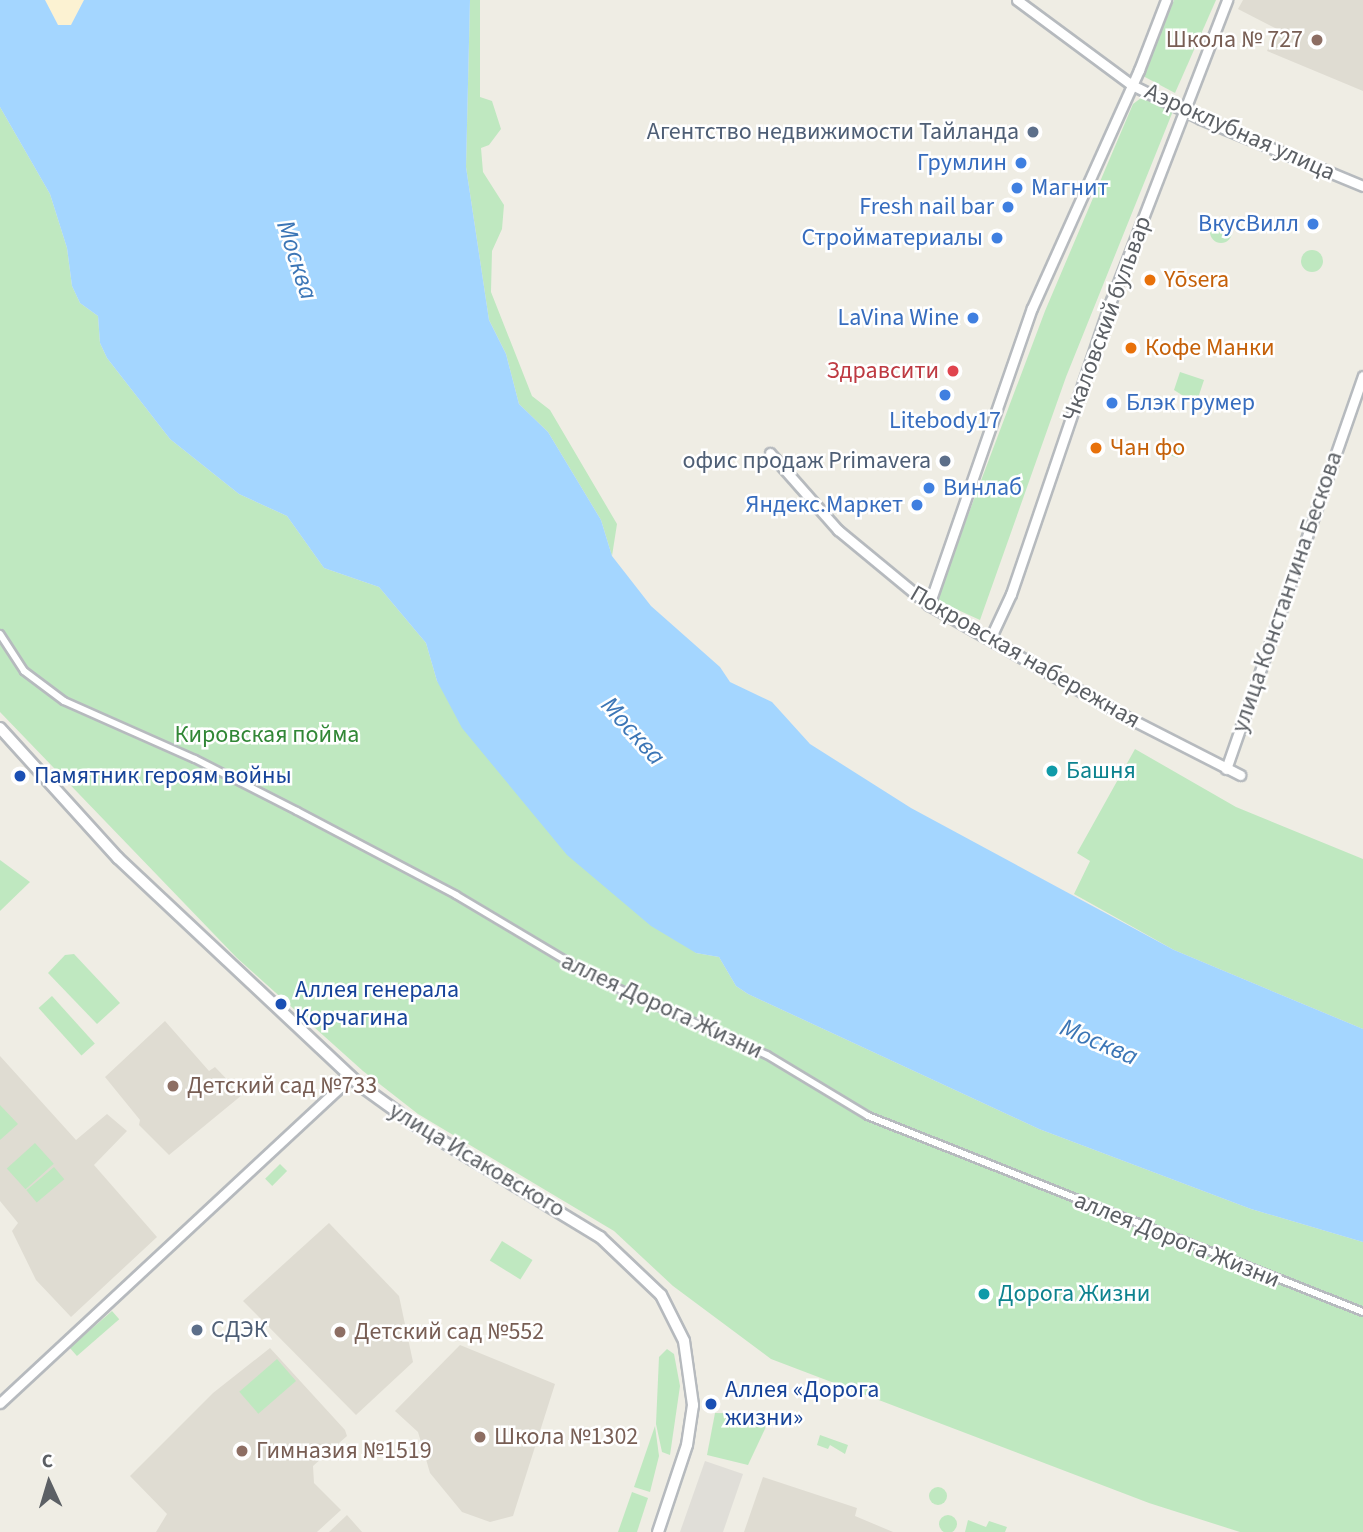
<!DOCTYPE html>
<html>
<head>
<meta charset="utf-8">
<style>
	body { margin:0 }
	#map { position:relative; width:1363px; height:1532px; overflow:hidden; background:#efede4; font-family:"Source Sans 3",sans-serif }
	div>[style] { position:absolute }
	.industrial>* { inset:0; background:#e0ded8 }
	.education>* { inset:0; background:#dfdcd2 }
	.green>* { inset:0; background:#bfe8c0; transform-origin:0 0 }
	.round { border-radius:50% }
	.sand>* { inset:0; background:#fcf2d2 }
	.water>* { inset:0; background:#a4d6ff }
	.roads { filter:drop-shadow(2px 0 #b6babe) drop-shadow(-2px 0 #b6babe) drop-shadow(0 2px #b6babe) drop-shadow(0 -2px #b6babe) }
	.pedestrian>* { height:6px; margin:-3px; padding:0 3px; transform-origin:3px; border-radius:3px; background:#fff }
	.minor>* { height:9px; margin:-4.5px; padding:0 4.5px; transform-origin:4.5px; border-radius:4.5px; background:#fff }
	.tertiary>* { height:10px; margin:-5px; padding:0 5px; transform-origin:5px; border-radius:5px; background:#fff }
	.dots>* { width:19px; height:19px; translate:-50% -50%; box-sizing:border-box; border:4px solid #fff; border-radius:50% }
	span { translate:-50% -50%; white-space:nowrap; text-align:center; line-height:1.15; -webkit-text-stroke:5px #fff; paint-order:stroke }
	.education-label { font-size:24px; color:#785e54 }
	.right { translate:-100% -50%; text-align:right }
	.left { translate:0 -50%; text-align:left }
	.service-label { font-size:24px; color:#4e5e75 }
	.street-label { font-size:24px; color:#5c6065 }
	.shop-label { font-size:24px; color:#366cbe }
	.food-label { font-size:24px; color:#c56008 }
	.health-label { font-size:24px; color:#be3a42 }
	.park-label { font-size:24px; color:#318736 }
	.culture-label { font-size:24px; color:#0d838f }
	.transit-label { font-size:24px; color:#164399 }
	.water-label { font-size:26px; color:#3c76b6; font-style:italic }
	.north { position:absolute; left:14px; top:1448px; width:70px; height:70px; -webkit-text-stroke:5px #fff; paint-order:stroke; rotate:356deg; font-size:19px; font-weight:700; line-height:28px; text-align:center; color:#5c6065 }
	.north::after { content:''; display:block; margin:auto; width:24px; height:32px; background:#5c6065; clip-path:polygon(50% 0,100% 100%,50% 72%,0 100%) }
</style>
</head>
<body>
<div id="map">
	<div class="industrial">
		<div style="clip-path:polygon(705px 1461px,743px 1474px,723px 1532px,680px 1532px)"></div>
	</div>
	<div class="education">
		<div style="clip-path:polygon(1243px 0,1363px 0,1363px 91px,1267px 51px,1277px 29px,1238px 9px)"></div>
		<div style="clip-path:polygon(165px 1021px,209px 1071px,215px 1067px,242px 1095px,169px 1155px,139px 1125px,140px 1120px,105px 1077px)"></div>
		<div style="clip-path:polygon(0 1056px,76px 1140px,107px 1114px,127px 1131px,94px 1165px,157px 1237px,71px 1317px,36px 1280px,12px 1231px,18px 1223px,0 1201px)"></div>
		<div style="clip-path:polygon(329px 1223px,399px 1296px,413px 1362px,356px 1415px,243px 1301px)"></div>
		<div style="clip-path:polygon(460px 1345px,555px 1384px,513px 1516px,490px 1522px,462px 1512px,430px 1473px,418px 1432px,395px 1411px)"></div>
		<div style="clip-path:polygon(270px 1348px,345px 1430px,347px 1436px,313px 1466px,314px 1483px,341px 1510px,317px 1532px,156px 1532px,167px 1514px,130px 1476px,213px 1393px)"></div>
		<div style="clip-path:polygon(763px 1477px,857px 1508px,855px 1516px,893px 1532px,744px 1532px)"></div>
		<div style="clip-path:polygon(347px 1515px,362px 1532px,329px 1532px)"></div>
	</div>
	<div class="green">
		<div style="clip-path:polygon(470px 0,480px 0,480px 97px,492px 101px,501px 129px,489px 145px,481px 148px,483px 172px,504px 205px,502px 229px,492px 251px,491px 292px,532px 396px,550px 410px,617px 524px,612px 556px,601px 520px,548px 432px,519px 404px,506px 354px,489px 320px,466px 167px)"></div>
		<div style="clip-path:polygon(1174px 0,1216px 0,1175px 93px,1143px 76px)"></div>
		<div style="clip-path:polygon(1141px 98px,1173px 111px,1066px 377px,980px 620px,936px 600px,1045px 311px,1133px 104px)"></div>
		<div style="clip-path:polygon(0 107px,50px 194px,67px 248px,72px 286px,80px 303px,98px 316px,100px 343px,107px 358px,170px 439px,239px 494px,287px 516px,324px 568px,379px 587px,426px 643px,437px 681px,696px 953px,719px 957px,736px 986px,748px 994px,1039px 1129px,1251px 1209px,1363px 1242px,1363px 1532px,1240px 1532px,1149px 1503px,771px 1359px,673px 1286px,614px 1231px,418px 1114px,363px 1071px,237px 958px,0 712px)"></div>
		<div class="round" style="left:1210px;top:221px;width:22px;height:22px"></div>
		<div class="round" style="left:1301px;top:250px;width:22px;height:22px"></div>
		<div style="clip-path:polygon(1180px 372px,1204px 380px,1196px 404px,1174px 390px)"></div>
		<div style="clip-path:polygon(1156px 444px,1182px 445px,1178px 458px,1154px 450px)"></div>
		<div style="clip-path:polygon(1135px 749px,1236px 807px,1363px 859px,1363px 1029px,1174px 950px,1074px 894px,1090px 861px,1077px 853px)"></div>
		<div style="clip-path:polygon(0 860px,30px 882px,0 911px)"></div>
		<div style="clip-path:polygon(74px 954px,120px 1003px,97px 1024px,48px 973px,65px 955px)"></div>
		<div style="left:52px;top:996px;width:64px;height:18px;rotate:48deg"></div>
		<div style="clip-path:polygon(0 1105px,18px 1124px,0 1140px)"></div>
		<div style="left:35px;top:1143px;width:28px;height:38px;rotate:48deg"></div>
		<div style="left:280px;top:1164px;width:10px;height:21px;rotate:45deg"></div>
		<div style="left:54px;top:1167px;width:16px;height:36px;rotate:50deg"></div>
		<div style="left:502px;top:1241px;width:36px;height:23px;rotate:32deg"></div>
		<div style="left:112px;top:1311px;width:11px;height:56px;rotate:49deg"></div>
		<div style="clip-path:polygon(667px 1349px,674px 1354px,680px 1386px,670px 1455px,662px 1452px,656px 1424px,659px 1357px)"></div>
		<div style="left:277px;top:1359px;width:29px;height:50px;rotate:49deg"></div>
		<div style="clip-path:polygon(715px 1413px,772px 1414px,748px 1465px,707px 1455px)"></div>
		<div style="clip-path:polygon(655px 1426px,659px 1456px,650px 1492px,634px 1487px)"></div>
		<div style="clip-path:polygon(820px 1435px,848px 1445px,845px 1454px,830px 1445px,828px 1449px,817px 1445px)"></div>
		<div class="round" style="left:929px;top:1487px;width:18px;height:18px"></div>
		<div style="clip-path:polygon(632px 1492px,648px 1498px,637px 1532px,618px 1532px)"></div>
		<div class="round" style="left:939px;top:1515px;width:18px;height:18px"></div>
		<div style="clip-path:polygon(968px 1520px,986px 1527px,989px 1521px,1007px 1527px,1005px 1532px,965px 1532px)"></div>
	</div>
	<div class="sand">
		<div style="clip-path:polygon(45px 0,84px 0,71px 25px,58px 25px)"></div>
	</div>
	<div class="water">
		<div style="clip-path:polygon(0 0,45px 0,58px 25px,71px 25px,84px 0,470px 0,466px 167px,489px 320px,506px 354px,519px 404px,548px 432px,601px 520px,612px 556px,651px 606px,720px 667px,730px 682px,772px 702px,810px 744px,911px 808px,1174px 950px,1363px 1029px,1363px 1242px,1251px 1209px,1039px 1129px,748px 994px,736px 986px,719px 957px,696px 953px,651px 926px,567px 855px,462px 728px,437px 681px,426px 643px,379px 587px,324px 568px,287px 516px,239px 494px,170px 439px,107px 358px,100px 343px,98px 316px,80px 303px,72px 286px,67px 248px,50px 194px,0 107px)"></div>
	</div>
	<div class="roads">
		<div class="pedestrian">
			<div style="left:0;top:634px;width:44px;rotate:57deg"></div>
			<div style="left:24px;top:671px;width:50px;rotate:36.9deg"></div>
			<div style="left:64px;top:701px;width:143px;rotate:23.9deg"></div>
			<div style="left:195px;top:759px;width:114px;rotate:27deg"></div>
			<div style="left:297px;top:811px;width:180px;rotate:27.8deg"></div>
			<div style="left:456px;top:895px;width:164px;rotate:30.8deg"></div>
			<div style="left:597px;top:979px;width:186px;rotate:24.1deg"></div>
			<div style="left:767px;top:1055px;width:118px;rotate:31.1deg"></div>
			<div style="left:868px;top:1116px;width:532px;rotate:21.6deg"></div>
		</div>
		<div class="minor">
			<div style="left:1017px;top:0;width:143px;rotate:36.5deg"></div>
			<div style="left:1132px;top:85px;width:77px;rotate:26.2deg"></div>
			<div style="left:1201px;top:119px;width:175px;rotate:22.5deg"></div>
			<div style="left:770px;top:453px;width:103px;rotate:48.6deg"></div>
			<div style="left:838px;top:530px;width:118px;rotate:39.5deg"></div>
			<div style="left:929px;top:605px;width:221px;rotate:29.6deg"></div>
			<div style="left:1121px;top:714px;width:134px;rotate:27.1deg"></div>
			<div style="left:929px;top:605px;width:314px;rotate:-70.9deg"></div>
			<div style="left:1032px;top:308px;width:261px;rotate:-65.8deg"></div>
			<div style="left:1139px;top:70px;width:75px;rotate:-68.9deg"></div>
			<div style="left:990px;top:639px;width:50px;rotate:-65deg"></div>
			<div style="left:1011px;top:594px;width:310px;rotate:-71.2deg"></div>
			<div style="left:1111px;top:301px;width:323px;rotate:-68.9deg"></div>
			<div style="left:1226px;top:769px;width:416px;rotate:-70.8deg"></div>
			<div style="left:0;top:1403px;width:479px;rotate:-42.9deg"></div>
		</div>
		<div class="tertiary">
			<div style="left:0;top:728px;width:176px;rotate:47.8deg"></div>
			<div style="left:118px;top:858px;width:332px;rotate:43.2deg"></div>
			<div style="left:360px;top:1085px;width:67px;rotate:35.8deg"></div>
			<div style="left:414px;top:1124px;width:218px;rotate:31.3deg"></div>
			<div style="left:600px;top:1237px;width:84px;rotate:43.6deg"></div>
			<div style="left:661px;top:1295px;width:51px;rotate:63.4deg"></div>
			<div style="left:684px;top:1341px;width:65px;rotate:82deg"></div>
			<div style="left:693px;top:1405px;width:40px;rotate:98.5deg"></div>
			<div style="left:687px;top:1445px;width:92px;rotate:108.4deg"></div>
		</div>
	</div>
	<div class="dots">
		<div style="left:1317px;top:40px;background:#8d6e63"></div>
		<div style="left:1033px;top:132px;background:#5c6f8a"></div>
		<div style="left:1021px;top:163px;background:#3f7fe0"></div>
		<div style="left:1017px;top:188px;background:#3f7fe0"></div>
		<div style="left:1008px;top:207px;background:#3f7fe0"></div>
		<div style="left:1313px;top:224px;background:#3f7fe0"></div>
		<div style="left:997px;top:238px;background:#3f7fe0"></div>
		<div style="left:1150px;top:280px;background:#e8710a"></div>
		<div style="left:973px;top:318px;background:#3f7fe0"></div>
		<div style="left:1131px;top:348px;background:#e8710a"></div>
		<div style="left:953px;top:371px;background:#e0444e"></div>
		<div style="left:945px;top:395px;background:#3f7fe0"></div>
		<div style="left:1112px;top:403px;background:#3f7fe0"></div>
		<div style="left:1096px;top:448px;background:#e8710a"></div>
		<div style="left:945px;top:461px;background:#5c6f8a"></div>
		<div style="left:929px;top:488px;background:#3f7fe0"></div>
		<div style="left:917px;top:505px;background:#3f7fe0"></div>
		<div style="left:1052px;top:771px;background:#0f9aa8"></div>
		<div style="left:20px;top:776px;background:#1a4fb4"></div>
		<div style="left:281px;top:1004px;background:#1a4fb4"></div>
		<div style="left:173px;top:1086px;background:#8d6e63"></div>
		<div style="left:984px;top:1294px;background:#0f9aa8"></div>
		<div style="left:197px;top:1330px;background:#5c6f8a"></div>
		<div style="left:340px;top:1332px;background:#8d6e63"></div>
		<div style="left:711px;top:1404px;background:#1a4fb4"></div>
		<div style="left:480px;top:1437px;background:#8d6e63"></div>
		<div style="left:242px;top:1451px;background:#8d6e63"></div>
	</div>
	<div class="education-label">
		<span class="right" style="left:1303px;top:40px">Школа № 727</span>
		<span class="left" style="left:187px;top:1086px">Детский сад №733</span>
		<span class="left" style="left:354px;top:1332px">Детский сад №552</span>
		<span class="left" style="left:494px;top:1437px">Школа №1302</span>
		<span class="left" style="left:256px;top:1451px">Гимназия №1519</span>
	</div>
	<div class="service-label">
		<span class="right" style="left:1019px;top:132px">Агентство недвижимости Тайланда</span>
		<span class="right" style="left:931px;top:461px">офис продаж Primavera</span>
		<span class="left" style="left:211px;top:1330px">СДЭК</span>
	</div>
	<div class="street-label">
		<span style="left:1240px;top:132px;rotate:24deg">Аэроклубная улица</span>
		<span style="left:1107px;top:319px;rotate:-70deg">Чкаловский бульвар</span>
		<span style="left:1287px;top:592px;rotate:-71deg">улица Константина Бескова</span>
		<span style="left:1025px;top:657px;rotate:30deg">Покровская набережная</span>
		<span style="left:662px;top:1006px;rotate:25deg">аллея Дорога Жизни</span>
		<span style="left:477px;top:1160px;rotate:31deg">улица Исаковского</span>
		<span style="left:1177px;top:1240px;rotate:22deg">аллея Дорога Жизни</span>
	</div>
	<div class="shop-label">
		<span class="right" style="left:1007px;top:163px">Грумлин</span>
		<span class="left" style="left:1031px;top:188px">Магнит</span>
		<span class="right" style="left:994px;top:207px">Fresh nail bar</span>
		<span class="right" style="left:1299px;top:224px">ВкусВилл</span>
		<span class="right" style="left:983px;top:238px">Стройматериалы</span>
		<span class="right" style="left:959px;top:318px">LaVina Wine</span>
		<span class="left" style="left:1126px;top:403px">Блэк грумер</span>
		<span style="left:945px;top:421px">Litebody17</span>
		<span class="left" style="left:943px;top:488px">Винлаб</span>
		<span class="right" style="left:903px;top:505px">Яндекс.Маркет</span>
	</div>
	<div class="food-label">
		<span class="left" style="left:1164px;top:280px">Yōsera</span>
		<span class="left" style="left:1145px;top:348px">Кофе Манки</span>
		<span class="left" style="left:1110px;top:448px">Чан фо</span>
	</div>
	<div class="health-label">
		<span class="right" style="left:939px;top:371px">Здравсити</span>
	</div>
	<div class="park-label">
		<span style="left:267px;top:735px">Кировская пойма</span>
	</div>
	<div class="culture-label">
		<span class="left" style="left:1066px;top:771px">Башня</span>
		<span class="left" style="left:998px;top:1294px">Дорога Жизни</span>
	</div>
	<div class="transit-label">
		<span class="left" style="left:34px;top:776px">Памятник героям войны</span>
		<span class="left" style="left:295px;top:1004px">Аллея генерала<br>Корчагина</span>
		<span class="left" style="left:725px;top:1404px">Аллея «Дорога<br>жизни»</span>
	</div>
	<div class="water-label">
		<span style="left:297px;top:260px;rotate:72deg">Москва</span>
		<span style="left:633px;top:731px;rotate:48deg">Москва</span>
		<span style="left:1099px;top:1042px;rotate:23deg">Москва</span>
	</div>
	<div class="north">С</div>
</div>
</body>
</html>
